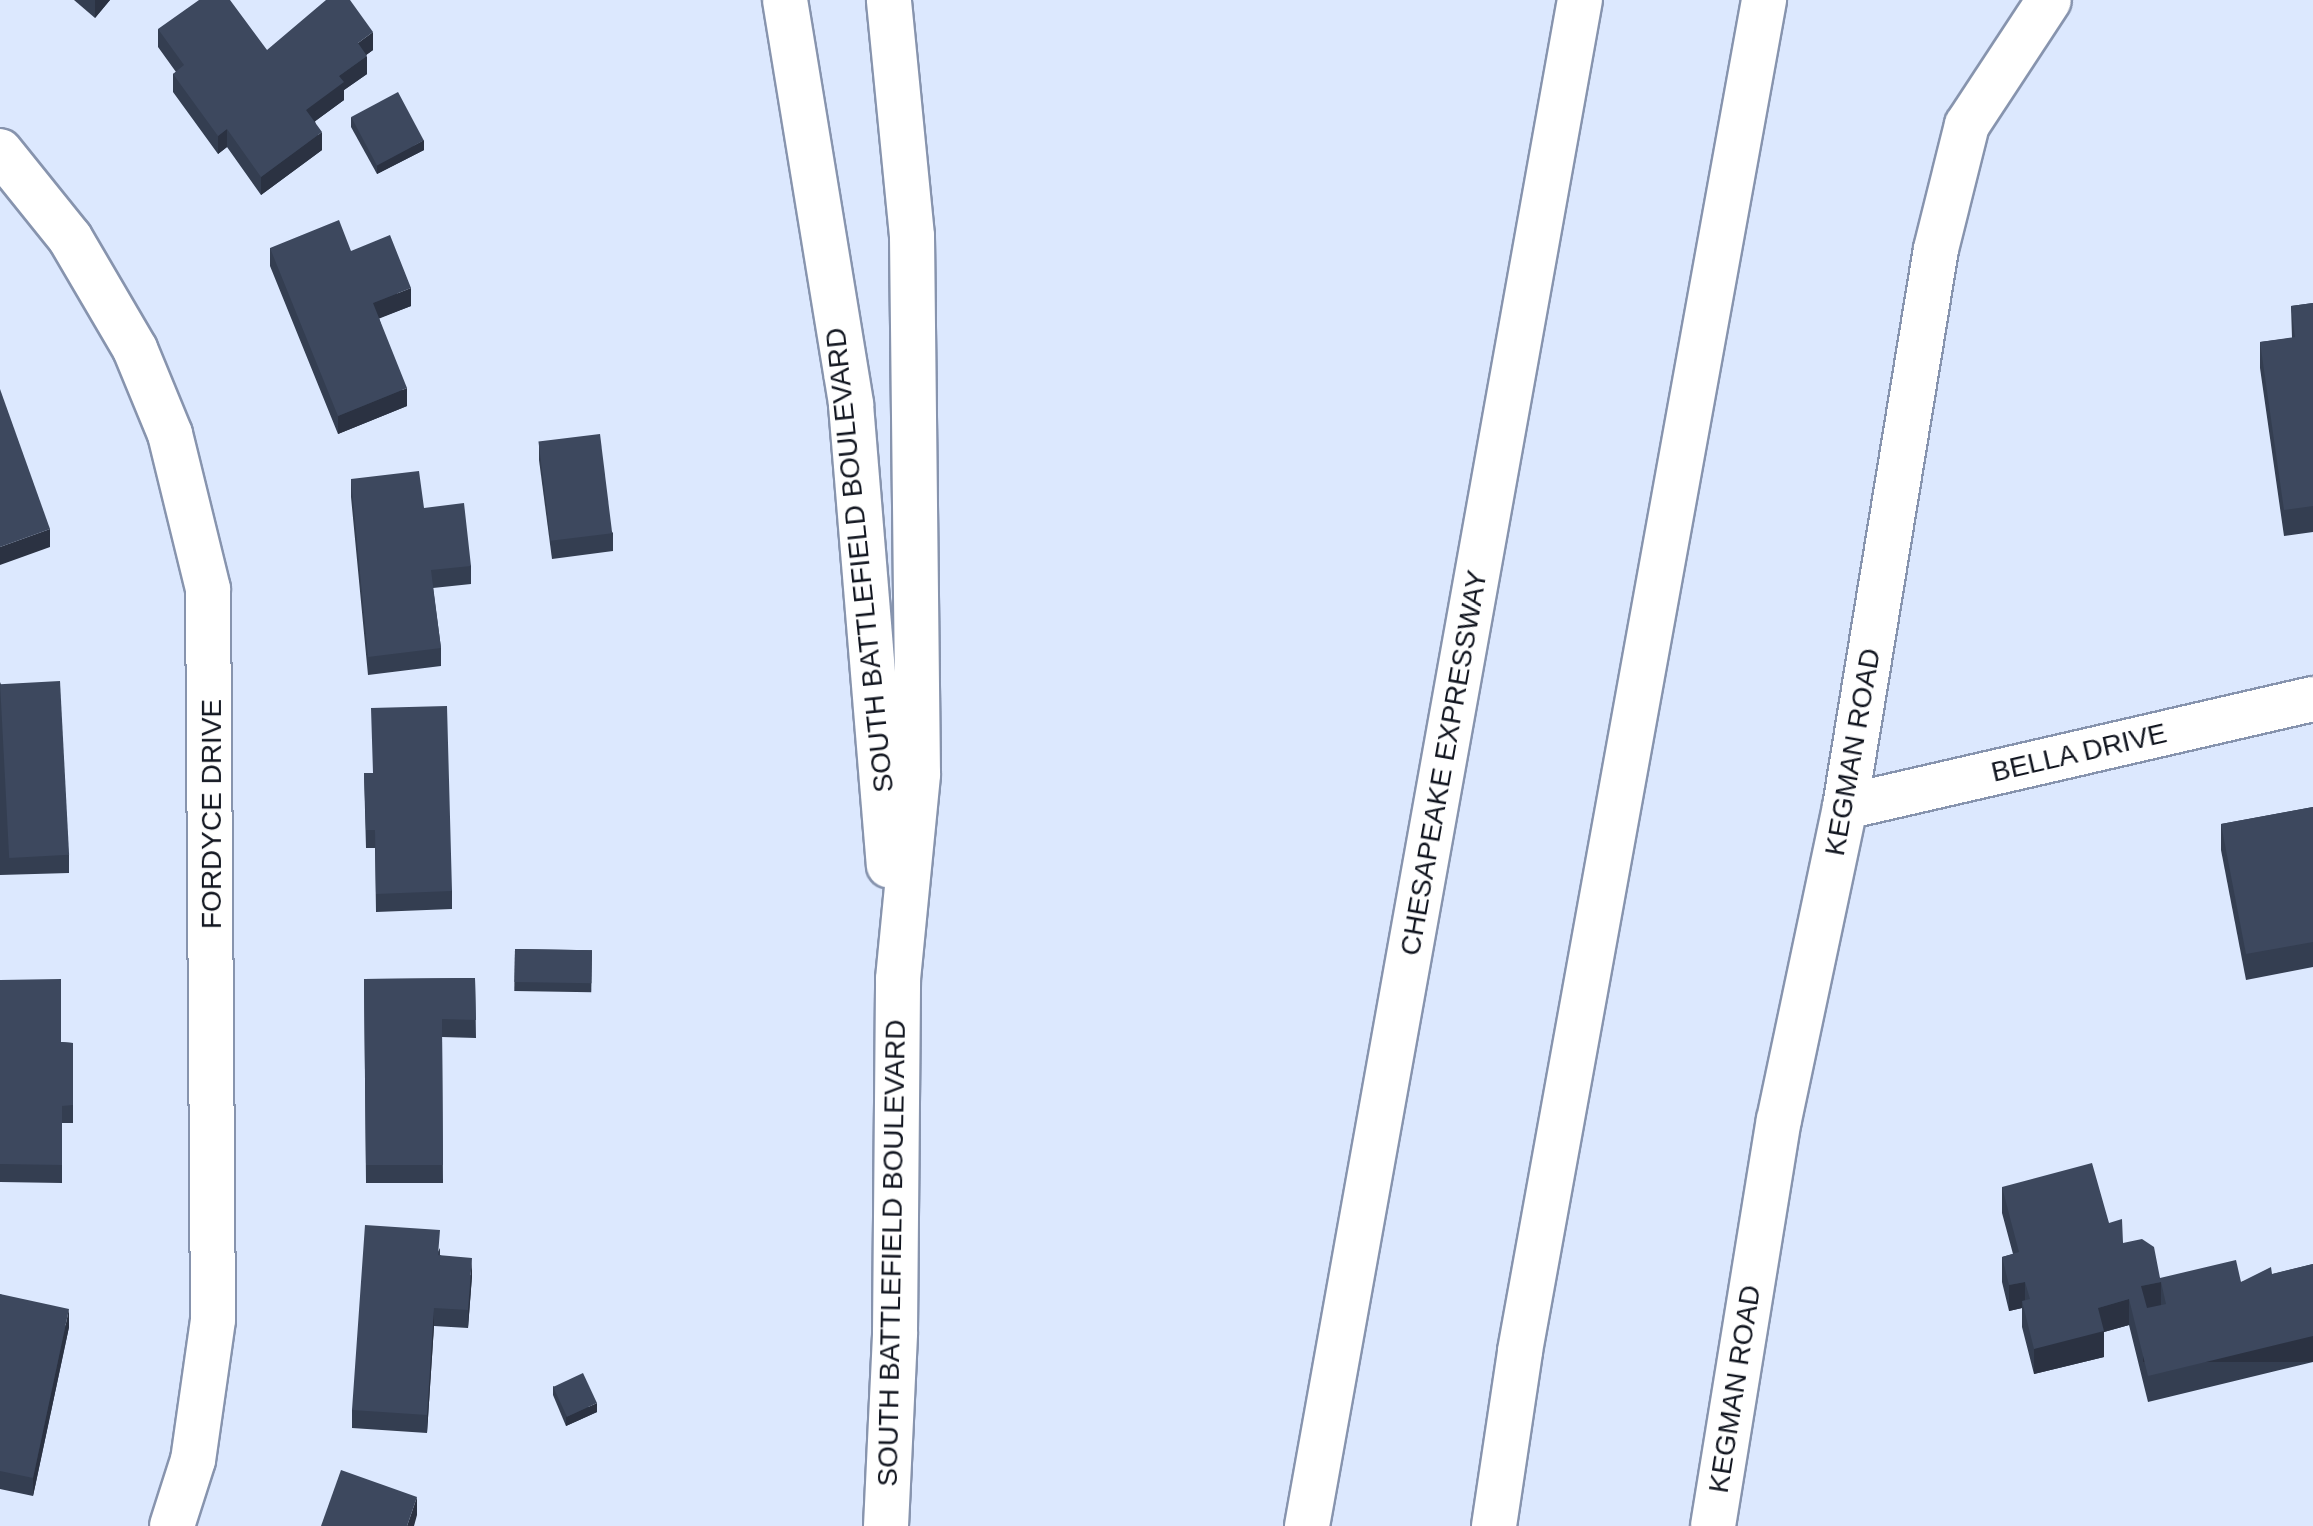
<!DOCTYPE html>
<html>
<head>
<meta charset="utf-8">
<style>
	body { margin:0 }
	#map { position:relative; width:2313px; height:1526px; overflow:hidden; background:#dce8fe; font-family:Helvetica,sans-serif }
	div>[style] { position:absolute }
	.roads { filter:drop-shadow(2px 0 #8794ae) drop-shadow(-2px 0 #8794ae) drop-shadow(0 2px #8794ae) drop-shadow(0 -2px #8794ae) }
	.minor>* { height:44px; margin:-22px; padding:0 22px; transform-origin:22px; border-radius:22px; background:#fff }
	.primary>* { height:44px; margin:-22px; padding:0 22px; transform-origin:22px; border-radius:22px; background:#fff }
	.motorway>* { height:44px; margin:-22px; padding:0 22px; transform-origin:22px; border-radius:22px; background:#fff }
	.wall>* { inset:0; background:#343e51; transform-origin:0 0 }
	.shaded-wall>* { inset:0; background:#2b3242; transform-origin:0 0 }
	.building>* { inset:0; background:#3d485e; transform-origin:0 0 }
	span { translate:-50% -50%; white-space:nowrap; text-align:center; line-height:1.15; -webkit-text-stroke:8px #fff; paint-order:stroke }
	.street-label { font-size:28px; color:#11151f }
</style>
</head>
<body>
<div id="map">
	<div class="roads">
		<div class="minor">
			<div style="left:0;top:151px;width:112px;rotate:51.2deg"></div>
			<div style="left:70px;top:238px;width:129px;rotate:59.6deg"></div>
			<div style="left:135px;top:349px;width:92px;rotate:67.6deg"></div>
			<div style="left:170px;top:434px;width:160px;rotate:76.2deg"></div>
			<div style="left:208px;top:589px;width:731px;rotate:89.61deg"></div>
			<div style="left:213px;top:1320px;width:141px;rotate:98.1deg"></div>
			<div style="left:193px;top:1460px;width:69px;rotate:107.7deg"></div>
			<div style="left:1845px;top:807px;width:480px;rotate:-13deg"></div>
			<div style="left:1713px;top:1526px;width:411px;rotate:-80.8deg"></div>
			<div style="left:1779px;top:1120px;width:320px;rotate:-78.1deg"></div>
			<div style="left:1845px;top:807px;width:565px;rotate:-80.74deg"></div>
			<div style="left:1936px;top:249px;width:128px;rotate:-76deg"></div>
			<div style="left:1967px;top:125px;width:149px;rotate:-56.7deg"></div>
		</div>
		<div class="primary">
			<div style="left:785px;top:0;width:410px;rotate:80.7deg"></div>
			<div style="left:851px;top:405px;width:462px;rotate:85.3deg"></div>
			<div style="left:886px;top:1526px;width:194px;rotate:-87.3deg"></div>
			<div style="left:895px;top:1332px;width:353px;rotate:-89.5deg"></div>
			<div style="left:898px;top:979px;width:206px;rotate:-84.4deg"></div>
			<div style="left:918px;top:774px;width:538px;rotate:-90.64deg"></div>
			<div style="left:912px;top:236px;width:237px;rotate:-95.6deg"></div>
		</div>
		<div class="motorway">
			<div style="left:1307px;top:1526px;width:1550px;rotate:-79.86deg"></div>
			<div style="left:1494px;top:1526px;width:177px;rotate:-81.5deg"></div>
			<div style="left:1520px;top:1351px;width:1373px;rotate:-79.76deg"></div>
		</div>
	</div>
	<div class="wall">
		<div style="clip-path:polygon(74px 0,110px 0,95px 18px)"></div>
		<div style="clip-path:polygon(158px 29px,267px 50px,373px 50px,366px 55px,367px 74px,344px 90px,344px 100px,315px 121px,322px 150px,261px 195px,227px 147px,218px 154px,173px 92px,173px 74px,176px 72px,158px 47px)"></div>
		<div style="clip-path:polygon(351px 117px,424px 150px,377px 174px,351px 127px)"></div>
		<div style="clip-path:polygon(270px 248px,351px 251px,411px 306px,379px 318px,407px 406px,338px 434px,270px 266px)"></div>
		<div style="clip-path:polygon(2313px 303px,2313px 532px,2284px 536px,2260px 368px,2260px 342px,2292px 338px,2291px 306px)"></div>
		<div style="clip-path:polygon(539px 442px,613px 533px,613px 551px,552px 559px,539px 460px)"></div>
		<div style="clip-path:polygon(351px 479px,424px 508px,471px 566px,471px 584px,433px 588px,441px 648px,441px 666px,368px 675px,351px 497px)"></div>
		<div style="clip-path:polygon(0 682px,69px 855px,69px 873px,0 875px)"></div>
		<div style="clip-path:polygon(364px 773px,452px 891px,452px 909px,376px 912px,375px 848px,366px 848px)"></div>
		<div style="clip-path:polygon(2313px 807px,2313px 967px,2246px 980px,2221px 850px,2221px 824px)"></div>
		<div style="left:515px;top:949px;width:77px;height:42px;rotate:1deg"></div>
		<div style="clip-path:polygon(475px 978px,476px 1038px,442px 1037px,443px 1183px,366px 1183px,364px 979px)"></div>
		<div style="clip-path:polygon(0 980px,61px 1042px,73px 1043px,73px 1123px,62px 1123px,62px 1183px,0 1182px)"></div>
		<div style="clip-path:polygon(2002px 1187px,2109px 1223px,2123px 1243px,2160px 1278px,2241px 1282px,2313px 1264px,2313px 1362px,2148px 1402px,2129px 1325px,2104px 1332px,2104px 1357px,2034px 1374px,2022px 1327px,2022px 1308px,2009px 1311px,2002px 1282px,2002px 1257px,2013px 1254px,2002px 1213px)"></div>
		<div style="clip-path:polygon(440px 1248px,440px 1255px,472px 1276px,468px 1328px,434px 1326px,427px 1433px,352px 1428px,352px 1410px)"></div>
		<div style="clip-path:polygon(0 1294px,69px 1327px,33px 1496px,0 1489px)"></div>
		<div style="clip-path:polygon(553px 1386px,597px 1412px,566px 1426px,553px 1395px)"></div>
	</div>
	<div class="shaded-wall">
		<div style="clip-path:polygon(95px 0,110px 0,95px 18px)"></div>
		<div style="clip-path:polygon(373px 32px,373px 50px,358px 61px,358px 43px)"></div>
		<div style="clip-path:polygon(367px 56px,367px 74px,344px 90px,344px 100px,306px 128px,306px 110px,339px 76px)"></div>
		<div style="clip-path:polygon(227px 129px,227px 147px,218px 154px,218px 136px)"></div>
		<div style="clip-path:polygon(322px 132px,322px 150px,261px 195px,261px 177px)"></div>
		<div style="clip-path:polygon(424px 140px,424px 150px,377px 174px,377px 165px)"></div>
		<div style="clip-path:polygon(411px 288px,411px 306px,373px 321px,373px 303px)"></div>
		<div style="clip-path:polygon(407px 388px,407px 406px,338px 434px,338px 416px)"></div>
		<div style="clip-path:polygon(50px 529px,50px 547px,0 565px,0 547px)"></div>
		<div style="clip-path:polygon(472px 1258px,472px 1276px,468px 1328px,468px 1310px)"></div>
		<div style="clip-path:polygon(2025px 1282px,2025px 1307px,2022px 1301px,2022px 1308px,2009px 1311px,2009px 1285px)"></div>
		<div style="clip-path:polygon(2161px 1282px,2161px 1308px,2141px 1312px,2141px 1286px)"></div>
		<div style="clip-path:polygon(2129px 1299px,2129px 1325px,2104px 1332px,2104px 1357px,2034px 1374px,2034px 1349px,2098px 1308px)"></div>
		<div style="clip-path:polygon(434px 1308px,434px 1326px,427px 1433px,427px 1415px)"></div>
		<div style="clip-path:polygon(69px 1309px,69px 1327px,33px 1496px,33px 1478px)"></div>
		<div style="left:2313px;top:1336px;width:26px;height:170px;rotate:90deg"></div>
		<div style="clip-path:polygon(597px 1403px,597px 1412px,566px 1426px,566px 1417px)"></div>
		<div style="clip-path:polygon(417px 1497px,417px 1515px,414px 1526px,407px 1526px)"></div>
	</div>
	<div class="building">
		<div style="clip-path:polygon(199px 0,230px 0,267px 50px,326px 0,350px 0,373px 32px,358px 43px,367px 56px,339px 76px,344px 82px,306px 110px,322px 132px,261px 177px,227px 129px,218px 136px,173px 74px,184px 65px,158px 29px)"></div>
		<div style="left:398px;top:92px;width:55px;height:53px;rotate:62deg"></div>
		<div style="clip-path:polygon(339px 220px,351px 251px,390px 235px,411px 288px,373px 303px,407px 388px,338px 416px,270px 248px)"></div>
		<div style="clip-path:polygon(2313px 303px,2313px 506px,2284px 510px,2260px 342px,2295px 337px,2291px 306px)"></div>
		<div style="clip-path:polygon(0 389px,50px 529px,0 547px)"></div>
		<div style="left:600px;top:434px;width:100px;height:62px;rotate:83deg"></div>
		<div style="clip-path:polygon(419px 471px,424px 508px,464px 503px,471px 566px,431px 570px,441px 648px,368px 657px,351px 479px)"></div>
		<div style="left:60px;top:681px;width:174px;height:60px;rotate:87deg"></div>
		<div style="clip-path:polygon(447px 706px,452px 891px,376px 894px,375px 830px,366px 830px,364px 773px,373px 773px,371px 708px)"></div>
		<div style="clip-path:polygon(2313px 807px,2313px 942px,2246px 954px,2221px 824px)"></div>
		<div style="left:515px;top:949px;width:77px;height:33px;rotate:1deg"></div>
		<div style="clip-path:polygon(475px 978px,476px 1020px,442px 1019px,443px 1165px,366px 1165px,364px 979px)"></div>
		<div style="clip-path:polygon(61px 979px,61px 1042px,73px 1043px,73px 1105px,62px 1106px,62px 1165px,0 1164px,0 980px)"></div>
		<div style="clip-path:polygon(evenodd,2092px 1163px,2109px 1223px,2122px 1219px,2123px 1243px,2142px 1239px,2154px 1247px,2160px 1278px,2236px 1260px,2241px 1282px,2271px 1267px,2272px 1274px,2313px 1264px,2313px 1336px,2148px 1376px,2129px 1299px,2098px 1308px,2104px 1331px,2034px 1349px,2022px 1301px,2030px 1299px,2025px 1282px,2009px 1285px,2002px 1257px,2019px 1252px,2002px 1187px,2092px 1163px,2161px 1282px,2166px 1304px,2147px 1308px,2141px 1286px,2161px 1282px)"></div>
		<div style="clip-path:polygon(365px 1225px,440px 1230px,438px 1255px,472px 1258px,468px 1310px,434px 1308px,427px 1415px,352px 1410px)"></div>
		<div style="clip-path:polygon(0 1294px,69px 1309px,33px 1478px,0 1471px)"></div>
		<div style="left:583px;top:1373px;width:33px;height:33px;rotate:65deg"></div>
		<div style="clip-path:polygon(341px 1470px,417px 1497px,407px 1526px,321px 1526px)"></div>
	</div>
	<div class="street-label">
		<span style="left:860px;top:560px;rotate:-96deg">SOUTH BATTLEFIELD BOULEVARD</span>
		<span style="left:1853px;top:752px;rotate:-80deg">KEGMAN ROAD</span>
		<span style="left:2079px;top:753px;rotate:-13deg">BELLA DRIVE</span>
		<span style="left:1444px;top:763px;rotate:-80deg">CHESAPEAKE EXPRESSWAY</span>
		<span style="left:212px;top:814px;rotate:-90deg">FORDYCE DRIVE</span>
		<span style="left:892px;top:1253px;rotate:-89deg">SOUTH BATTLEFIELD BOULEVARD</span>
		<span style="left:1735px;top:1389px;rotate:-81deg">KEGMAN ROAD</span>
	</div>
</div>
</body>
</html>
